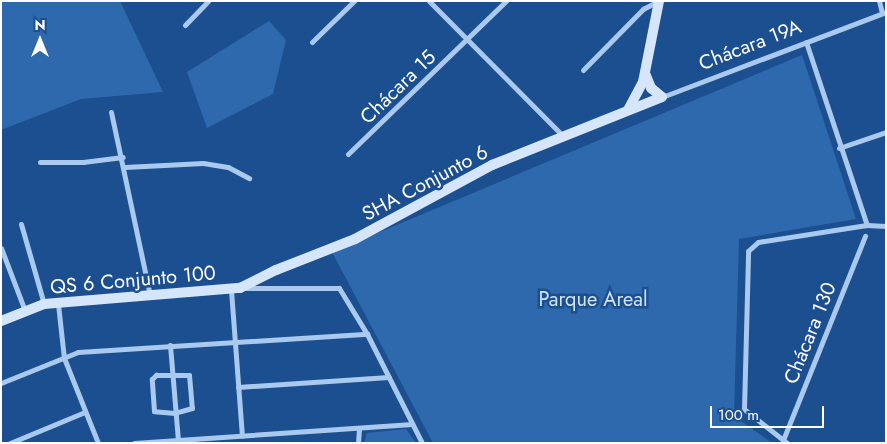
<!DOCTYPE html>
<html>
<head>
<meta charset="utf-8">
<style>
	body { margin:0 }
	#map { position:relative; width:887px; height:444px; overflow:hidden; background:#1b4f8f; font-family:Jost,sans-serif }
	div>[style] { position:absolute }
	.green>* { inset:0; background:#2e69ad }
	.street>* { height:5px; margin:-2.5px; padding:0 2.5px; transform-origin:2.5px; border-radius:2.5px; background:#a9c9ee }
	.secondary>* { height:10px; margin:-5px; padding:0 5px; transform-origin:5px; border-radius:5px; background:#d6e6fa }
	span { translate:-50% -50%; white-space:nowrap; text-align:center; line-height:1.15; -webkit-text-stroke:5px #1b4f8f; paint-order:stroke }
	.street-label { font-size:20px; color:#fff }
	.park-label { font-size:20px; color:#cfe3fa }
	.frame { position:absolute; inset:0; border:2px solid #fff; pointer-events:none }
	.north { position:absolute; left:15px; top:15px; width:50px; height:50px; -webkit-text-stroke:4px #1b4f8f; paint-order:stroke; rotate:0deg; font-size:14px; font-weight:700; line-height:20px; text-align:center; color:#fff }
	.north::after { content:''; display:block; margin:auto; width:18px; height:22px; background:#fff; clip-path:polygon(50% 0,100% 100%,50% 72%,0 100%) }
	.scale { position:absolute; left:710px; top:406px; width:114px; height:22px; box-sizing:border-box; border:2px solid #fff; border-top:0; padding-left:6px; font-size:15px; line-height:18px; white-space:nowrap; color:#fff; -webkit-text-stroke:4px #1b4f8f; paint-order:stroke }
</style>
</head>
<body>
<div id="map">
	<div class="green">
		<div style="clip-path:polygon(1px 1px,120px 1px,163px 92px,81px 99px,1px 130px)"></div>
		<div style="clip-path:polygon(269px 21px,286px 40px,273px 94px,207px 128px,187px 72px)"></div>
		<div style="clip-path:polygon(802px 55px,856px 219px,739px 239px,734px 416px,772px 443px,433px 443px,332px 252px)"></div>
		<div style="clip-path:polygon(406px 429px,416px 443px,364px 443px,367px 433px)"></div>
	</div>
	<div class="street">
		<div style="left:429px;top:1px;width:192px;rotate:45.2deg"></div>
		<div style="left:879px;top:1px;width:12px;rotate:76deg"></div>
		<div style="left:185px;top:25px;width:33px;rotate:-46deg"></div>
		<div style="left:312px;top:42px;width:59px;rotate:-44.3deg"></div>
		<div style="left:806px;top:42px;width:193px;rotate:71.6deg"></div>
		<div style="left:583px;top:70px;width:86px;rotate:-45.5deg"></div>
		<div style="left:643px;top:9px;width:17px;rotate:-28deg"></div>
		<div style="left:662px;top:97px;width:240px;rotate:-20.8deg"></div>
		<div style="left:111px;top:112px;width:187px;rotate:78deg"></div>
		<div style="left:839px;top:148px;width:50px;rotate:-18.8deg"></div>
		<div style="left:348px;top:154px;width:220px;rotate:-44.1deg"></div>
		<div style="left:40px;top:162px;width:43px"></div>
		<div style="left:83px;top:162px;width:40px;rotate:-7.1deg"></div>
		<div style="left:125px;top:167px;width:78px;rotate:-2.9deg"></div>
		<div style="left:203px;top:163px;width:25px;rotate:9deg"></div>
		<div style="left:228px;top:167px;width:24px;rotate:28deg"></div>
		<div style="left:21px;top:224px;width:83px;rotate:74deg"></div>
		<div style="left:1px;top:248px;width:67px;rotate:69.1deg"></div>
		<div style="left:246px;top:288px;width:93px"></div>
		<div style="left:339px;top:288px;width:54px;rotate:58.7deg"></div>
		<div style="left:367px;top:334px;width:122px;rotate:63.2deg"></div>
		<div style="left:231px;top:290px;width:146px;rotate:85.7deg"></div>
		<div style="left:58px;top:304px;width:54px;rotate:83.7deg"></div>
		<div style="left:64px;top:358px;width:92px;rotate:68.2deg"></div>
		<div style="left:170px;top:345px;width:95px;rotate:85.2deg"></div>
		<div style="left:156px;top:375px;width:33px"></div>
		<div style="left:189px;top:375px;width:33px;rotate:85deg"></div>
		<div style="left:192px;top:408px;width:18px;rotate:164deg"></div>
		<div style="left:175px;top:413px;width:21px;rotate:-175deg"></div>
		<div style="left:154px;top:411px;width:32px;rotate:-94deg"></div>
		<div style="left:152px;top:379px;width:6px;rotate:-45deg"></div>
		<div style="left:1px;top:383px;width:83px;rotate:-21.9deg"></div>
		<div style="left:78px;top:352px;width:290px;rotate:-3.6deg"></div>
		<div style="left:238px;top:387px;width:151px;rotate:-3.8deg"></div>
		<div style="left:783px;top:440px;width:220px;rotate:-68.1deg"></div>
		<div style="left:10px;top:443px;width:81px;rotate:-22.5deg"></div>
		<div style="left:134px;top:443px;width:279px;rotate:-3.9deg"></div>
		<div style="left:358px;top:443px;width:15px;rotate:-86deg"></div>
		<div style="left:787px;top:443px;width:55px;rotate:-141.7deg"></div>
		<div style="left:744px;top:409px;width:158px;rotate:-88.5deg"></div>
		<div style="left:748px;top:251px;width:13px;rotate:-42deg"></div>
		<div style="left:758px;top:242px;width:110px;rotate:-8.9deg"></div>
		<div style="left:867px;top:225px;width:19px;rotate:3deg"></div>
	</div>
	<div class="secondary">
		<div style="left:645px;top:73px;width:16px;rotate:68deg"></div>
		<div style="left:651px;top:88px;width:14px;rotate:39deg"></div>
		<div style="left:628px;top:110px;width:32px;rotate:-62deg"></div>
		<div style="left:643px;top:82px;width:83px;rotate:-78.8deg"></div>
		<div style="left:1px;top:321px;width:46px;rotate:-21.6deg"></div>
		<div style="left:44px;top:304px;width:197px;rotate:-4.7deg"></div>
		<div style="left:240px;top:288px;width:40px;rotate:-26.6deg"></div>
		<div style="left:276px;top:270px;width:85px;rotate:-21.4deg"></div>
		<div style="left:355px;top:239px;width:156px;rotate:-28.4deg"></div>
		<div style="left:492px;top:165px;width:183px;rotate:-21.8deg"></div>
	</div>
	<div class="street-label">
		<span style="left:750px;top:45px;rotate:-21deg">Chácara 19A</span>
		<span style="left:398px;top:87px;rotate:-44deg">Chácara 15</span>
		<span style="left:425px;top:183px;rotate:-28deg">SHA Conjunto 6</span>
		<span style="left:133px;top:280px;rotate:-5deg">QS 6 Conjunto 100</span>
		<span style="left:810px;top:333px;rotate:-68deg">Chácara 130</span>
	</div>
	<div class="park-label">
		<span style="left:593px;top:299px">Parque Areal</span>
	</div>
	<div class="frame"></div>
	<div class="north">N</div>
	<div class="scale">100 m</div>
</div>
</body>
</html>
